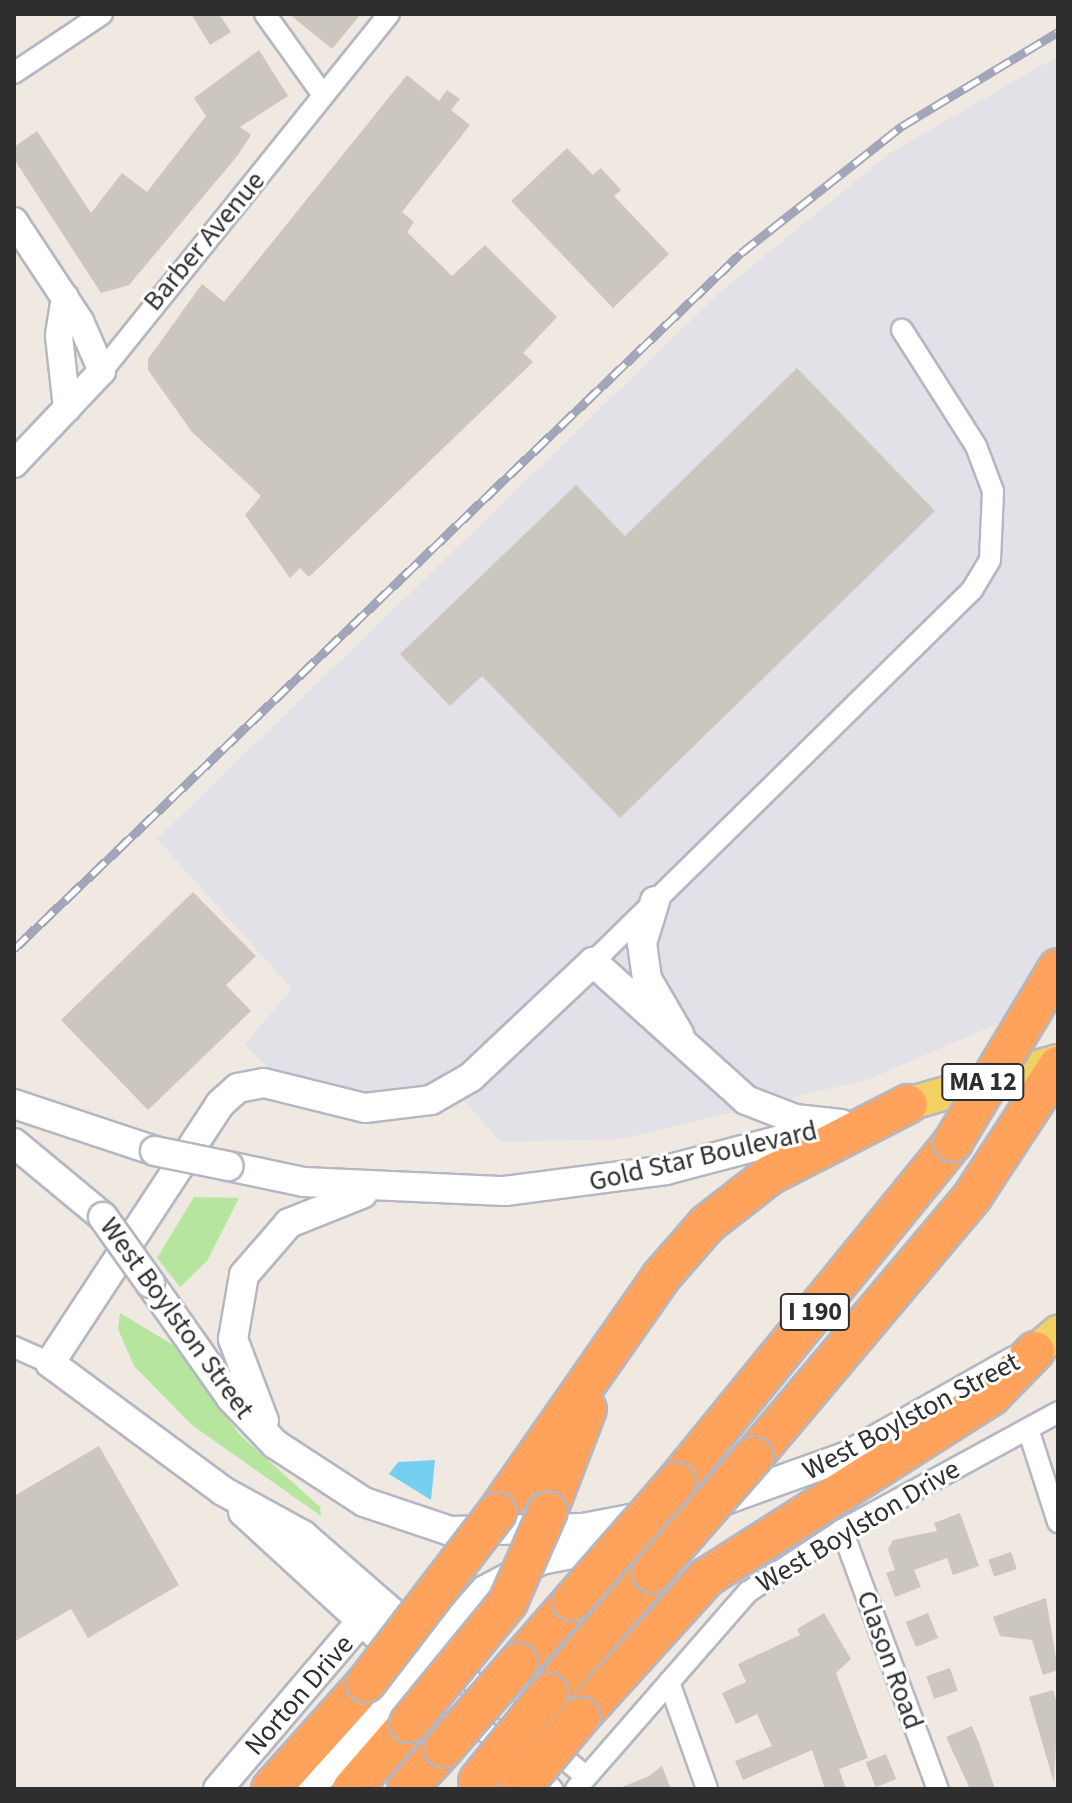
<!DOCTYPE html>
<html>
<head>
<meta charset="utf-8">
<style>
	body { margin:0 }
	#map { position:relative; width:1072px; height:1803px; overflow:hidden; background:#efe9e1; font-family:"Source Sans 3",sans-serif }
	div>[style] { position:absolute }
	.industrial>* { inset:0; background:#e3e1e8 }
	.green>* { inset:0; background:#b6e59e }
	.water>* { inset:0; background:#75cff0 }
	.building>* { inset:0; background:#cbc7bf; transform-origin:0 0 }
	.roads { filter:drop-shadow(2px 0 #b4b7c1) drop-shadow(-2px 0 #b4b7c1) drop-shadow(0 2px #b4b7c1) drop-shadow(0 -2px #b4b7c1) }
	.minor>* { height:20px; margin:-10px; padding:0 10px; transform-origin:10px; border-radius:10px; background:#fff }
	.tertiary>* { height:26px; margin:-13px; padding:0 13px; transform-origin:13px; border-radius:13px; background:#fff }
	.secondary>* { height:28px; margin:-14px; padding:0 14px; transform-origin:14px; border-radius:14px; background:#fff }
	.primary>* { height:32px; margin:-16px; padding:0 16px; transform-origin:16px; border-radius:16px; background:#f2d163 }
	.motorway>* { height:38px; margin:-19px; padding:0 19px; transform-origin:19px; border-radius:19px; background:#ffa35c }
	.rail>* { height:9px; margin-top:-4.5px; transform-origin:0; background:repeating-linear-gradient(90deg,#fff 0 18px,#a3a6b8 0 36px); box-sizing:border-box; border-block:2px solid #a3a6b8 }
	.bridges { filter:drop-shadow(2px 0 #b4b7c1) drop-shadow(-2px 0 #b4b7c1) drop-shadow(0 2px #b4b7c1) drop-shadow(0 -2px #b4b7c1) }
	.secondary-bridge>* { height:28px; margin:-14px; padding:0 14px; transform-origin:14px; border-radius:14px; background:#fff }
	.motorway-bridge>* { height:38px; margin:-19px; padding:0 19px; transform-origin:19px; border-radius:19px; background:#ffa35c }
	span { translate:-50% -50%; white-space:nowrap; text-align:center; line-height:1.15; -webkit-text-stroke:6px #fff; paint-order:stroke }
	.shield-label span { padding:2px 6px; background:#fff; border:2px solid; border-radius:6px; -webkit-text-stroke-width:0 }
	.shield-label { font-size:26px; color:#2e2e2e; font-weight:700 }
	.street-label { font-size:28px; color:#2e2e2e }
	.frame { position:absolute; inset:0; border:16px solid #2e2e2e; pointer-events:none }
</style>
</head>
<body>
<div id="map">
	<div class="industrial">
		<div style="clip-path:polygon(1058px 56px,1058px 998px,869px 1079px,621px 1139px,501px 1142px,445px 1079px,388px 1099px,273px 1073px,245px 1044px,292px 989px,157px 839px,719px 293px,890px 153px)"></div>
	</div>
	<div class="green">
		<div style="clip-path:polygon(194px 1197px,239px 1198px,207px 1261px,180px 1287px,157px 1258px)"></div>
		<div style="clip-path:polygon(120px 1313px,173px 1345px,240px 1435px,320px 1507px,321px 1516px,192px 1425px,134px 1366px,118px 1329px)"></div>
	</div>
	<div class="water">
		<div style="clip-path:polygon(435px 1460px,431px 1500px,389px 1474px,398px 1462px)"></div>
	</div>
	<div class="building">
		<div style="clip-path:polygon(191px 14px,219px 14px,231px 32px,210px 45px)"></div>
		<div style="clip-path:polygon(289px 14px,361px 14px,332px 49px)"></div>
		<div style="clip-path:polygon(259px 50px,288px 96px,240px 127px,251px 135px,238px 155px,129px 285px,101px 293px,14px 159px,14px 147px,37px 131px,91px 213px,122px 173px,147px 192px,206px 116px,194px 98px)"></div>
		<div style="clip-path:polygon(407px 75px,439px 101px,447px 90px,460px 99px,451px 110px,470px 125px,402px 212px,414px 222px,407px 232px,452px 276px,485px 245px,557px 317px,523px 353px,533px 362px,309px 577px,300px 568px,290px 578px,245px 515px,261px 496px,192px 432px,148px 370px,148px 359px,202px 284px,224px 302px)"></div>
		<div style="clip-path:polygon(567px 148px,593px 175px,601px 168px,621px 190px,614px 196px,669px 254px,613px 308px,511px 201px)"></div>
		<div style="clip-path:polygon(797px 368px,935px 511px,620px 818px,482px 676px,450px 706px,400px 654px,576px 485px,625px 536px)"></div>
		<div style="clip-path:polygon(193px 892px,256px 956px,226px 985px,251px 1011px,148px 1110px,61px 1020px)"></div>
		<div style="clip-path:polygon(99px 1446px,179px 1585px,88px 1638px,71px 1609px,14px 1642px,14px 1496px)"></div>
		<div style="clip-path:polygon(960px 1513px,979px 1566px,953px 1575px,947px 1558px,914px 1570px,921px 1587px,895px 1597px,886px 1573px,895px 1570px,888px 1549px,893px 1540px,937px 1531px,934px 1523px)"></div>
		<div style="left:1011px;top:1552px;width:18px;height:24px;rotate:71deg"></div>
		<div style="clip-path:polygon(1046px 1598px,1058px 1670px,1043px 1675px,1032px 1640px,1000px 1636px,993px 1617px)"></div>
		<div style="clip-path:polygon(824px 1613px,851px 1659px,836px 1673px,868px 1758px,839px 1769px,846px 1789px,825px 1789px,812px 1750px,743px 1780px,735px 1761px,772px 1746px,757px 1714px,736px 1724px,722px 1693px,746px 1682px,738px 1664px,800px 1635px,797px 1629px)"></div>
		<div style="left:928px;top:1613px;width:27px;height:24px;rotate:68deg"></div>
		<div style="left:950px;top:1668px;width:24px;height:25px;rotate:71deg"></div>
		<div style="clip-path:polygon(1053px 1690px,1058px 1707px,1054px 1783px,1029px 1697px)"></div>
		<div style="clip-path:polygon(972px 1726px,981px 1748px,995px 1789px,970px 1789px,946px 1737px)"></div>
		<div style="left:886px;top:1754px;width:27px;height:22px;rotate:68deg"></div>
		<div style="clip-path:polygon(662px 1766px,671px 1789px,617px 1789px,649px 1776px)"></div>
	</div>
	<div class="roads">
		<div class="minor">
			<div style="left:265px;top:14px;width:100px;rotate:54.4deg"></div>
			<div style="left:14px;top:73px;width:106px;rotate:-33.8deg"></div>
			<div style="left:102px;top:371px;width:458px;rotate:-51.2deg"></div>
			<div style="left:593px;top:962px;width:531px;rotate:-44.47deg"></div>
			<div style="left:972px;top:590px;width:35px;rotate:-59deg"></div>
			<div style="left:990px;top:560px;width:69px;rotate:-87.5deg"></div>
			<div style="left:993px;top:491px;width:48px;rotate:-110.7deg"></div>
			<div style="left:976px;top:446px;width:138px;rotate:-122.5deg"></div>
			<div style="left:14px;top:1347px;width:39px;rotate:24deg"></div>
			<div style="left:1028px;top:1429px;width:98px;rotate:72.1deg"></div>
			<div style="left:842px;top:1530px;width:276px;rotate:69.7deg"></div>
			<div style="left:448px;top:1661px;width:180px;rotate:40deg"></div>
			<div style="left:669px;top:1682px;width:114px;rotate:70.4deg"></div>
			<div style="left:432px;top:1685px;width:159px;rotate:40.9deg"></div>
			<div style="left:576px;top:1789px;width:262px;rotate:-48.9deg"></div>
			<div style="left:748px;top:1592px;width:113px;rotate:-33.4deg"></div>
			<div style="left:842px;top:1530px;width:246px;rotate:-28.6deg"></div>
		</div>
		<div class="tertiary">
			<div style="left:14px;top:221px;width:120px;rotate:56.6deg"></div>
			<div style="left:80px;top:321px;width:55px;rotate:66.3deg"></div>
			<div style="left:102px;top:371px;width:128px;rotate:133.4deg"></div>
			<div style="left:65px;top:297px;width:39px;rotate:99deg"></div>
			<div style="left:59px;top:336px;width:73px;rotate:83.7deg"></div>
		</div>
		<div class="secondary">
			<div style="left:655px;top:901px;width:44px;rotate:107.2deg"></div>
			<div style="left:642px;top:943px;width:36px;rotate:82deg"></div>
			<div style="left:647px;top:979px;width:64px;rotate:59.8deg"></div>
			<div style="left:14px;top:1104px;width:149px;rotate:18.4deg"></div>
			<div style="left:14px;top:1143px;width:116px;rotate:39.7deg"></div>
			<div style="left:228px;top:1166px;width:78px;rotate:11.9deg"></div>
			<div style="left:304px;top:1182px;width:201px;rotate:2.6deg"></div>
			<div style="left:505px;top:1191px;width:162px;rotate:-7.4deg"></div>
			<div style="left:666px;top:1170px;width:170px;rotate:-14.7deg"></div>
			<div style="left:150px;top:1283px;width:141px;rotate:54.8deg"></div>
			<div style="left:231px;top:1398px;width:64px;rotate:46.3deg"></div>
			<div style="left:275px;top:1444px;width:106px;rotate:33.1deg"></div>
			<div style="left:364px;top:1502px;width:91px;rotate:18.6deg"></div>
			<div style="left:450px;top:1531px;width:133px;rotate:-1.3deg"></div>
			<div style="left:583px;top:1528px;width:138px;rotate:-10.8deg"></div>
			<div style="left:719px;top:1502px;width:134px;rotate:-19.7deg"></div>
			<div style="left:845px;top:1457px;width:195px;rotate:-29.5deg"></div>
			<div style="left:264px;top:1421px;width:88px;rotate:-110.7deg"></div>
			<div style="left:233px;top:1339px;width:65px;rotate:-80.2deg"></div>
			<div style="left:244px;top:1275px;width:69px;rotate:-49.1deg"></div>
			<div style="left:289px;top:1223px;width:79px;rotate:-21.7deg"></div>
			<div style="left:243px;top:1512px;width:222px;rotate:42.6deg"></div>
			<div style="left:434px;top:1649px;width:174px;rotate:-139deg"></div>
			<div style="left:303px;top:1535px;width:91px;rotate:-151.2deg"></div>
			<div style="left:223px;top:1491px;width:215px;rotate:-143.5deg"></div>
			<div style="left:50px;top:1363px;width:310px;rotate:-56.7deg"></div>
			<div style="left:220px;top:1104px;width:24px;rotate:-42deg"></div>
			<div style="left:238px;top:1088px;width:26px;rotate:-11deg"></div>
			<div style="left:264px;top:1083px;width:104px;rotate:13.9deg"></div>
			<div style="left:365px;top:1108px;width:66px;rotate:-6.9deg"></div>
			<div style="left:431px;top:1100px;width:46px;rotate:-29.9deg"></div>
			<div style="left:471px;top:1077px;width:168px;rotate:-43.3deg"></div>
			<div style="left:593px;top:962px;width:206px;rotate:42deg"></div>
			<div style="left:746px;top:1100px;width:53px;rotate:21.2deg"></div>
			<div style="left:795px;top:1119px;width:46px;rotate:6.2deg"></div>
			<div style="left:218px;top:1789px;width:239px;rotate:-49.6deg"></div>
			<div style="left:310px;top:1789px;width:265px;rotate:-48.7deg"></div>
			<div style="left:485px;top:1590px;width:64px;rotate:-28.2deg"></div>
			<div style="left:541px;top:1560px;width:156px;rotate:-11.1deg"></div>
		</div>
		<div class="primary">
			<div style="left:908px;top:1104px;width:156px;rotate:-16deg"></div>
			<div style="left:1035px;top:1351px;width:30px;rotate:-40deg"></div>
		</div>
		<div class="motorway">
			<div style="left:754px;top:1456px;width:339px;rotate:-49.9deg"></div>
			<div style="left:972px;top:1197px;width:157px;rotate:-56.7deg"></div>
			<div style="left:676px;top:1482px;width:439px;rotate:-50.8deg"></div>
			<div style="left:548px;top:1511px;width:109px;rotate:-69.1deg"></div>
			<div style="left:497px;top:1512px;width:285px;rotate:-55.1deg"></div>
			<div style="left:660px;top:1278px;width:72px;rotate:-49deg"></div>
			<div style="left:707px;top:1224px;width:80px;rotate:-37.9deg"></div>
			<div style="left:770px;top:1175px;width:155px;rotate:-27.2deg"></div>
			<div style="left:518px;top:1663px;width:82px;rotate:-48.9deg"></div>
			<div style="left:549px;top:1693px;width:158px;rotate:-49.4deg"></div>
			<div style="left:580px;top:1717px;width:189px;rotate:-47.8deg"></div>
			<div style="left:707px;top:1577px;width:337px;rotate:-32.5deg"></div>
			<div style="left:991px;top:1396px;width:63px;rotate:-45.6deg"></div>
			<div style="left:271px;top:1789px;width:142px;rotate:-48.1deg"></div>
			<div style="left:352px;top:1789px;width:87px;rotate:-49.2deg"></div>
			<div style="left:407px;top:1789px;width:55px;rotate:-47.9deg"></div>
		</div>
	</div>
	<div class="rail">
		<div style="left:14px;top:949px;width:1006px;rotate:-43.75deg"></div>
		<div style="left:741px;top:253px;width:205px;rotate:-38.3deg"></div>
		<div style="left:902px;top:126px;width:182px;rotate:-31.1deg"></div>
	</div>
	<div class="bridges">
		<div class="secondary-bridge">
			<div style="left:155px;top:1151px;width:75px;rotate:11.6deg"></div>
			<div style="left:103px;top:1217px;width:81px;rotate:54.5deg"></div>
		</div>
		<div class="motorway-bridge">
			<div style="left:953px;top:1142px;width:203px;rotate:-58.9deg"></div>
			<div style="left:652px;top:1573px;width:155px;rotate:-48.9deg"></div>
			<div style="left:572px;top:1601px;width:158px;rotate:-48.8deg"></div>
			<div style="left:366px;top:1683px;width:215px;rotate:-52.5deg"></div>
			<div style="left:409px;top:1723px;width:156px;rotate:-50.7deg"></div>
			<div style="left:508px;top:1602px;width:99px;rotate:-66.3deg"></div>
			<div style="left:444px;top:1748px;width:113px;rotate:-49deg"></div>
			<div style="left:478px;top:1781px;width:113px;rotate:-51.1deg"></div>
			<div style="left:520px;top:1789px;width:94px;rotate:-50.2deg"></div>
		</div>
	</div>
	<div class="shield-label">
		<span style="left:983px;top:1082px">MA 12</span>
		<span style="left:815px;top:1312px">I 190</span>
	</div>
	<div class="street-label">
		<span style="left:204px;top:241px;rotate:-50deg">Barber Avenue</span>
		<span style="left:703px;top:1156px;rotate:-13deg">Gold Star Boulevard</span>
		<span style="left:177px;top:1318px;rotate:54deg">West Boylston Street</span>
		<span style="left:911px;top:1416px;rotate:-28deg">West Boylston Street</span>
		<span style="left:858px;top:1526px;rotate:-31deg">West Boylston Drive</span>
		<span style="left:890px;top:1660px;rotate:70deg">Clason Road</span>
		<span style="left:299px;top:1695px;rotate:-49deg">Norton Drive</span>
	</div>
	<div class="frame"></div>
</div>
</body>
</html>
